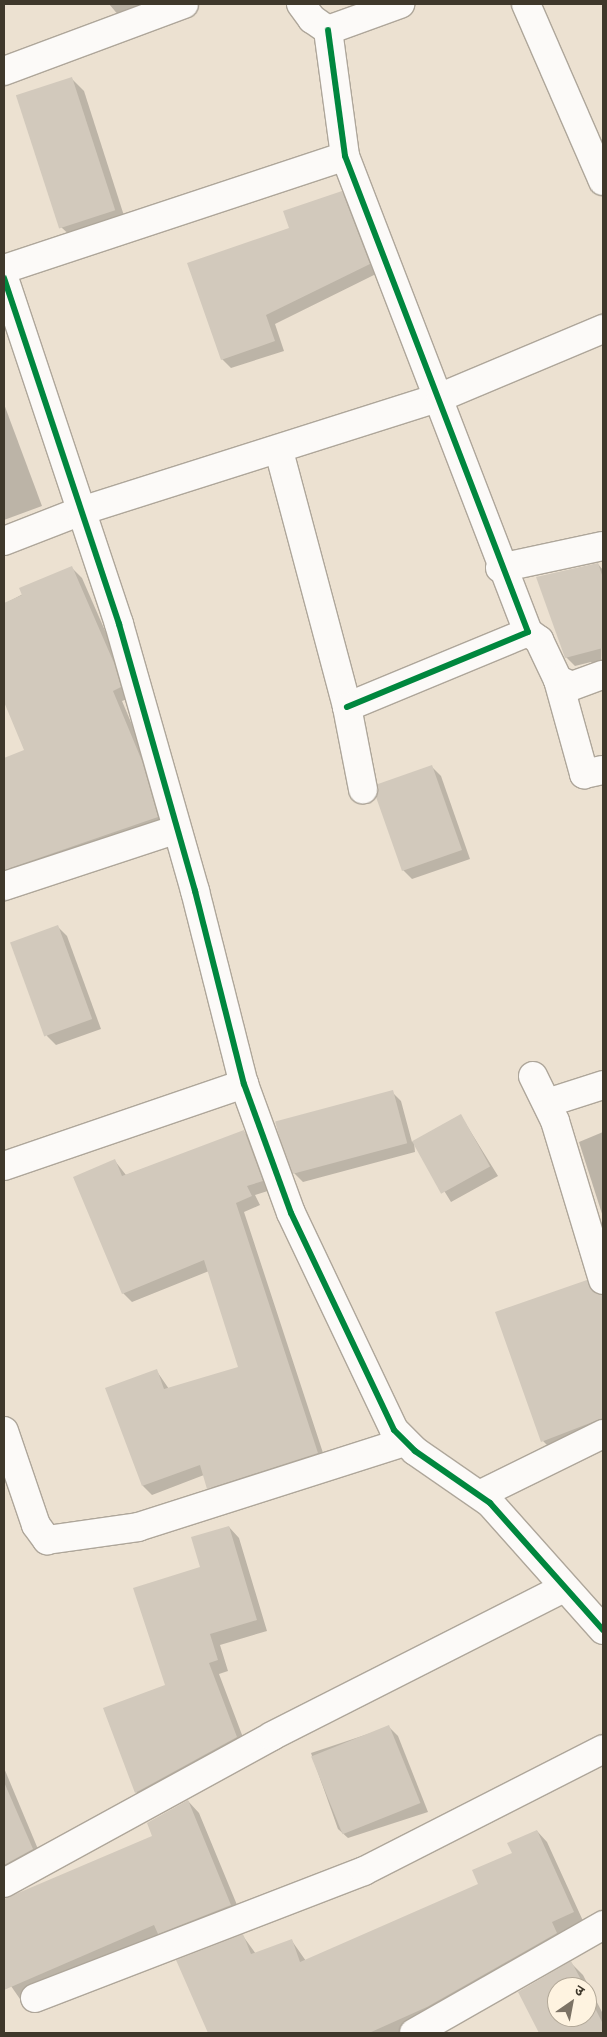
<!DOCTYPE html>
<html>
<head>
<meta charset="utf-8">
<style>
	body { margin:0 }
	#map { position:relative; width:607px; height:2037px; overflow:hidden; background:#ece1d1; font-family:Quicksand,"Noto Sans Devanagari",sans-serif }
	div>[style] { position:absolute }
	.shadow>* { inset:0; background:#0003 }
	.building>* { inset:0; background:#d2c9bc; transform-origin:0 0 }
	.roads { filter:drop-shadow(1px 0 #aea69a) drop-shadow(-1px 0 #aea69a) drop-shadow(0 1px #aea69a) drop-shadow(0 -1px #aea69a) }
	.minor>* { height:28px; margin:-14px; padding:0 14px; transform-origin:14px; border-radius:14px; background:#fcfaf8 }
	.cycleway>* { height:6px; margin:-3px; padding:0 3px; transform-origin:3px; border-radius:3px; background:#00873e }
	span { translate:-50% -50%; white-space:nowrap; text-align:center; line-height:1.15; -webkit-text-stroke:4px #fef3e0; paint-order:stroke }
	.frame { position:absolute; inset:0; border:5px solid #3f382b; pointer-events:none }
	.north { position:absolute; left:547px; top:1977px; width:50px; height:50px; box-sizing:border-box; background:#fef3e0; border:1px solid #b2a898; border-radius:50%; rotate:33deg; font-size:14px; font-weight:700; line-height:20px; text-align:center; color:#3f382b }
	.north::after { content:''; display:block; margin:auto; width:18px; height:22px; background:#7c7365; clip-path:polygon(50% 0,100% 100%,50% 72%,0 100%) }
</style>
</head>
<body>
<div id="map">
	<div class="shadow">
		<div style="clip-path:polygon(109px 4px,153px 4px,120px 17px)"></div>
		<div style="clip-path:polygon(72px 79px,84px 91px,126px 222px,74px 239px,61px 227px)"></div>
		<div style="clip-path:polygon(341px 192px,350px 201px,378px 273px,275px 324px,284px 351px,231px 368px,222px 359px,290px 229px)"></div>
		<div style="clip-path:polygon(4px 404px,42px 506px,4px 520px)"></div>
		<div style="clip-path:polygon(598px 564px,603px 570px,601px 671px,591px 662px,575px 666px,566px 657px)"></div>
		<div style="clip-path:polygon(72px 568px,82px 578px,124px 674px,130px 698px,122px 701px,152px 772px,167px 827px,17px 878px,4px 861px,4px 759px,25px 751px,4px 699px,4px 604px)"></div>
		<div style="clip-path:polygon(431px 766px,441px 776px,470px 859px,412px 879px,403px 870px)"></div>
		<div style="clip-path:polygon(58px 927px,67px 936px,101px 1029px,56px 1045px,47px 1036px)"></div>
		<div style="clip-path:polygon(392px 1092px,401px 1101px,412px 1142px,461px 1116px,498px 1176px,451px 1202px,414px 1142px,415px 1152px,303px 1182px,294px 1173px)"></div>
		<div style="clip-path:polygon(244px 1132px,253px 1141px,271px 1190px,255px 1195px,260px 1205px,244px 1212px,326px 1462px,217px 1497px,204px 1475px,152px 1495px,143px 1486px,156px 1370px,169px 1389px,240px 1368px,209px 1271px,132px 1302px,123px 1293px,115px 1161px,126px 1175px)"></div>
		<div style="clip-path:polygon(603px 1132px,603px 1217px,579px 1142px)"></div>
		<div style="clip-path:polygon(586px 1281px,603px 1295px,603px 1436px,555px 1453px,543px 1441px)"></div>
		<div style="clip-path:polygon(229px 1527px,239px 1538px,267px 1631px,220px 1645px,228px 1671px,219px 1674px,247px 1748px,147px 1803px,136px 1792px,104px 1709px,166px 1686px,201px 1568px)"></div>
		<div style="clip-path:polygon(389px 1727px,398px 1736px,428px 1812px,348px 1838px,338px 1829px,311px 1753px)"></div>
		<div style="clip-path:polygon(4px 1768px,43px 1861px,4px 1885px)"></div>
		<div style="clip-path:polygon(188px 1801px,199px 1813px,242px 1917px,163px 1938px,20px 1999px,4px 1976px,4px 1900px,154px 1837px)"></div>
		<div style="clip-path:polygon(537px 1831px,547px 1842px,584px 1923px,561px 1933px,567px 1944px,402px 2033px,209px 2033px,178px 1961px,243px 1936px,256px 1954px,292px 1941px,306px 1961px,480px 1884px)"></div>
		<div style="clip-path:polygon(evenodd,571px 1963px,583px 1975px,603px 2014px,603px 2033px,540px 2033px,520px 1992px,571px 1963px,557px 1987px,587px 1987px,587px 2017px,557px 2017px,557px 1987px)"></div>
	</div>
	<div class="building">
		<div style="left:72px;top:77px;width:140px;height:59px;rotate:72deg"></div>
		<div style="clip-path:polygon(342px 191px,370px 264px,266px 315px,275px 341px,221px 360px,187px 263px,289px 228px,283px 211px)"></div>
		<div style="clip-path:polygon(598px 563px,603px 578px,603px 648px,565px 658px,536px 577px)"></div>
		<div style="clip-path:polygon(72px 566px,114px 663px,121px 687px,113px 691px,142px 761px,158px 817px,4px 870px,4px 758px,24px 750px,4px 702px,4px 603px,22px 595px,19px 588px)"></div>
		<div style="clip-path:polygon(432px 765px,462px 850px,402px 871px,376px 797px,378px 784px)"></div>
		<div style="left:58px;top:925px;width:100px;height:51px;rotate:70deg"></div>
		<div style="left:393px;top:1090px;width:55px;height:122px;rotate:75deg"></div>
		<div style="left:461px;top:1114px;width:60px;height:56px;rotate:61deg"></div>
		<div style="clip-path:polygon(244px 1130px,263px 1181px,247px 1186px,252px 1196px,236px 1203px,318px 1453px,207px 1489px,200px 1465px,142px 1486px,105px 1388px,157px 1369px,164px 1389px,238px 1367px,204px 1260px,122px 1294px,73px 1177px,115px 1159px,122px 1176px)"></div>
		<div style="clip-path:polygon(587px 1280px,593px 1292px,603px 1295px,603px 1418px,541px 1442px,495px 1312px)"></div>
		<div style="clip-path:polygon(229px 1526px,257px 1620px,210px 1634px,218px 1660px,209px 1663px,237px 1737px,135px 1793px,103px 1708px,165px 1685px,133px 1588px,200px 1567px,191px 1537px)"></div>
		<div style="left:389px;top:1725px;width:84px;height:84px;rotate:68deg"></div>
		<div style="clip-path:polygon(4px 1782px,33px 1849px,4px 1865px)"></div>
		<div style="clip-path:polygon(188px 1800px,231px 1905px,158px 1934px,154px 1925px,4px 1990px,4px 1899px,152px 1836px,147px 1823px)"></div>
		<div style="clip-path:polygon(537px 1830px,574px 1912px,552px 1922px,557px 1933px,427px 2007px,369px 2033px,208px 2033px,176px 1960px,243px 1934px,251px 1954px,292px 1939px,300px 1962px,478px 1884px,472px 1870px,512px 1853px,507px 1843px)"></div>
		<div style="clip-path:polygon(571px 1961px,585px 1987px,557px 1987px,557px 2017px,587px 2017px,587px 1992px,603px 2024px,603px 2033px,539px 2033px,518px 1992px)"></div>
	</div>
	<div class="roads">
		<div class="minor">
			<div style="left:301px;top:4px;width:19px;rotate:54deg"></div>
			<div style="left:312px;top:19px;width:19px;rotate:35deg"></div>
			<div style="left:328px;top:30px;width:77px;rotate:-19.9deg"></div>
			<div style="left:526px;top:4px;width:193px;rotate:66.5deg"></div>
			<div style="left:328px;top:30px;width:127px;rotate:82.3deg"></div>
			<div style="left:345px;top:156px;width:510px;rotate:68.97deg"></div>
			<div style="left:528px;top:632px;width:196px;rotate:157.5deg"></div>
			<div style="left:4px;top:71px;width:192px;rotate:-20.4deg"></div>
			<div style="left:4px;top:269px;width:359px;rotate:-18.3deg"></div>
			<div style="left:4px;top:278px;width:365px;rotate:71.6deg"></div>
			<div style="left:119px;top:624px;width:278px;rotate:74.1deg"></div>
			<div style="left:195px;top:891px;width:199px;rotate:75.8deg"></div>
			<div style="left:244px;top:1084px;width:137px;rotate:70deg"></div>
			<div style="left:291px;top:1213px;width:240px;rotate:64.6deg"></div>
			<div style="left:394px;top:1430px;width:30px;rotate:45deg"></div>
			<div style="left:415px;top:1451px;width:91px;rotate:34.7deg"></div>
			<div style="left:490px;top:1503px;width:170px;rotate:48.3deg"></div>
			<div style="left:279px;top:451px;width:265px;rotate:75.1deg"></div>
			<div style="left:347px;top:707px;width:84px;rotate:79deg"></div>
			<div style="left:4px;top:541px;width:83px;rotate:-21.3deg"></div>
			<div style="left:81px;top:511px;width:378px;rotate:-17.6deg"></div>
			<div style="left:441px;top:397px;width:176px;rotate:-22.8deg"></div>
			<div style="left:500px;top:568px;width:105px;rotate:-12.1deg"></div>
			<div style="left:528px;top:632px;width:14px;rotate:36deg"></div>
			<div style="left:539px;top:640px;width:44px;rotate:64.6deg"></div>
			<div style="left:558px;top:680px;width:15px;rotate:23deg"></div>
			<div style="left:572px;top:686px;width:33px;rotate:-20deg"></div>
			<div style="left:558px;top:680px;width:98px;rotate:74.5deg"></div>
			<div style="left:584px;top:774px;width:19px;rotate:-12deg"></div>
			<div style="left:4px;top:886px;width:179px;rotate:-18.2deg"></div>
			<div style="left:533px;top:1076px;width:50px;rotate:63.9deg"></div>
			<div style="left:555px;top:1121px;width:166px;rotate:73.2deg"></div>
			<div style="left:547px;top:1103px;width:59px;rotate:-17.8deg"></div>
			<div style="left:4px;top:1166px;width:254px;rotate:-18.9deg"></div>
			<div style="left:4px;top:1431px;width:99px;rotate:71.2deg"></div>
			<div style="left:36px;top:1525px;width:19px;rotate:54deg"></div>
			<div style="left:47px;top:1540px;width:92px;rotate:-8.1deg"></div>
			<div style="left:138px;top:1527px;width:279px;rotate:-17.7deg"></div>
			<div style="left:481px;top:1494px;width:136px;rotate:-26.2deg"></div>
			<div style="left:4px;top:1883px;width:306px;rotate:-28.7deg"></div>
			<div style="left:272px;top:1736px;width:327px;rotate:-26.9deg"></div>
			<div style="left:35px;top:1998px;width:353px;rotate:-21.1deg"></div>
			<div style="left:364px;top:1871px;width:268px;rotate:-27deg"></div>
			<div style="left:414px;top:2033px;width:218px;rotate:-29.7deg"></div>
		</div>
	</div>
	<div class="cycleway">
		<div style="left:328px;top:30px;width:127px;rotate:82.3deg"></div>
		<div style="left:345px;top:156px;width:510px;rotate:68.97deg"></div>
		<div style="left:528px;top:632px;width:196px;rotate:157.5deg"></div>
		<div style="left:4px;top:278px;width:365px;rotate:71.6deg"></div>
		<div style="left:119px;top:624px;width:278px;rotate:74.1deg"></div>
		<div style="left:195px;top:891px;width:199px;rotate:75.8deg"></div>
		<div style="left:244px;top:1084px;width:137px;rotate:70deg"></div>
		<div style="left:291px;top:1213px;width:240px;rotate:64.6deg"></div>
		<div style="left:394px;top:1430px;width:30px;rotate:45deg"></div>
		<div style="left:415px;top:1451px;width:91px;rotate:34.7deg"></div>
		<div style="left:490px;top:1503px;width:170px;rotate:48.3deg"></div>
	</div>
	<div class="frame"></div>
	<div class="north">उ</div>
</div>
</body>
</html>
